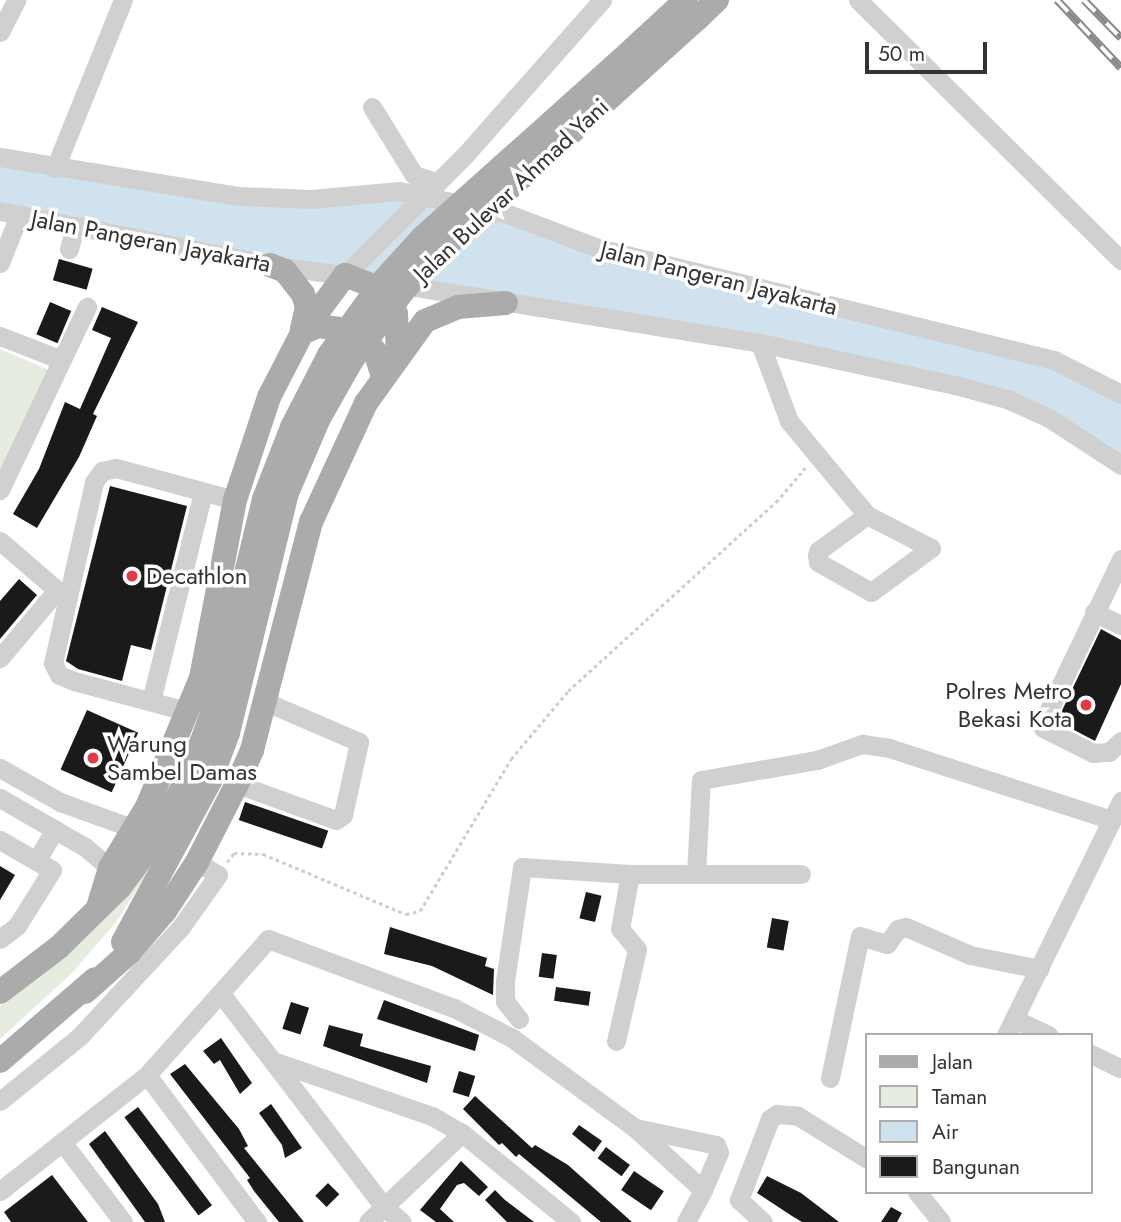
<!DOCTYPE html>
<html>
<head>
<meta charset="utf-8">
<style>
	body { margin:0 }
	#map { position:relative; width:1121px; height:1222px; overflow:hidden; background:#fff; font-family:Jost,sans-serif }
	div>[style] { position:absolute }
	.green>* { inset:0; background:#e6ecdf }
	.water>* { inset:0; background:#cfe2ee }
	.building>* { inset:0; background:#1a1a1a; transform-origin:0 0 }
	.path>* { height:2.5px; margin-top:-1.25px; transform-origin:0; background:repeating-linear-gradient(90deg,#cdcdcd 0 3.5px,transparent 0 7px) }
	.minor>* { height:19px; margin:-9.5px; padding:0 9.5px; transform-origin:9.5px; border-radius:9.5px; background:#d0d0d0 }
	.major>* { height:24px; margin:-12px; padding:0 12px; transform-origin:12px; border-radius:12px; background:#ababab }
	.rail>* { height:8px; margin-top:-4px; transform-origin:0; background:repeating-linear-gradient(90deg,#fff 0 16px,#888 0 32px); box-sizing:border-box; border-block:2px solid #888 }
	.major-bridge>* { height:24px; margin:-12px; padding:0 12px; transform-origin:12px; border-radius:12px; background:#ababab }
	.dots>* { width:19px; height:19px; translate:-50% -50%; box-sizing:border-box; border:4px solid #fff; border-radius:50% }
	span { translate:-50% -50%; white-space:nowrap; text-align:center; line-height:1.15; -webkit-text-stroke:7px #fff; paint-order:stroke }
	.street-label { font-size:24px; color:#333 }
	.poi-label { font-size:24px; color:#333 }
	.left { translate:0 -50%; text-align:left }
	.right { translate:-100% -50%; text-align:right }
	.legend { position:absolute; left:865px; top:1033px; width:228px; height:161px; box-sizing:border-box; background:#fff; border:2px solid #adadad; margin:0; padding:9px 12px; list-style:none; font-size:21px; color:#333 }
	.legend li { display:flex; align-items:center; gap:14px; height:35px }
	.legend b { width:35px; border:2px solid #adadad }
	.scale { position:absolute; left:865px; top:42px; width:122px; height:32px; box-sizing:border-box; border:4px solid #333; border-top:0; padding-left:9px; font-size:21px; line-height:24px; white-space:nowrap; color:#333; -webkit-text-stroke:5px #fff; paint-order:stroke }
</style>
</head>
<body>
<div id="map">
	<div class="green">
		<div style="clip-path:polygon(0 349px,49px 370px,0 485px)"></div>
		<div style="clip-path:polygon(141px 872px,147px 874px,116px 922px,72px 973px,0 1039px,0 1006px,78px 945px)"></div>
	</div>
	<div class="water">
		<div style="clip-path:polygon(0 157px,196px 191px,399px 191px,598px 248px,1054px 360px,1121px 394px,1121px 465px,1049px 418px,955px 385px,0 211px)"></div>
	</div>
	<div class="building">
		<div style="left:59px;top:259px;width:35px;height:22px;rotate:16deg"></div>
		<div style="left:50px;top:302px;width:23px;height:35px;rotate:23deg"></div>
		<div style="clip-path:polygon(102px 307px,138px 322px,93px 414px,97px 416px,79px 457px,37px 528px,13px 514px,39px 469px,65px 402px,80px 409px,111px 338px,92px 330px)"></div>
		<div style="clip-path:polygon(110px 486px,187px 506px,151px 650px,131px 645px,122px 681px,78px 669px,66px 661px)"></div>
		<div style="clip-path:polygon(19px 579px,37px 595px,0 639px,0 601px)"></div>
		<div style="clip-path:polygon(1101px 629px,1121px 640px,1121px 684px,1095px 741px,1057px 721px)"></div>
		<div style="left:87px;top:710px;width:56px;height:65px;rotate:24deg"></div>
		<div style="left:245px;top:802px;width:88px;height:19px;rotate:19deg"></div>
		<div style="clip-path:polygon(0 866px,15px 875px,0 900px)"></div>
		<div style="left:586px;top:892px;width:16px;height:27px;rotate:14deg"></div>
		<div style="left:772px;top:918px;width:17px;height:30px;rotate:10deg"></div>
		<div style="clip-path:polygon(390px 927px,487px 958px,485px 966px,494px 969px,493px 995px,432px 966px,384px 954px)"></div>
		<div style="left:542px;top:953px;width:15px;height:24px;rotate:8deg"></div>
		<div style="left:556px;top:987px;width:35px;height:14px;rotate:8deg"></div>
		<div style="clip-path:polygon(384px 1000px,479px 1035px,475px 1051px,377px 1019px)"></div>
		<div style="left:291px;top:1002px;width:19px;height:28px;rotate:18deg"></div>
		<div style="clip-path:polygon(329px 1025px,363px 1034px,360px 1046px,431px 1066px,427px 1083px,323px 1046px)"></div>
		<div style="clip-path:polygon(221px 1038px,252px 1083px,240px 1094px,220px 1060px,214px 1064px,203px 1051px)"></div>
		<div style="clip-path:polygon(185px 1064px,239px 1129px,248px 1146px,244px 1148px,304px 1222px,279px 1222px,254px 1191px,247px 1180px,250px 1178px,170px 1074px)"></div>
		<div style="left:459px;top:1071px;width:17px;height:22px;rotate:17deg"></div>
		<div style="clip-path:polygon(475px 1096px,532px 1148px,535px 1145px,568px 1165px,632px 1222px,601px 1222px,519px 1154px,516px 1157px,502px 1143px,499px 1145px,463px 1109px)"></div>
		<div style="clip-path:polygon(271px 1104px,302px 1148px,285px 1158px,282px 1145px,259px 1113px)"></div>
		<div style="left:138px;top:1107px;width:123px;height:17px;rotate:53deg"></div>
		<div style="clip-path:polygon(579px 1125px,602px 1141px,594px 1152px,572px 1134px)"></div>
		<div style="clip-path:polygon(105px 1131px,158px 1204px,165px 1222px,145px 1222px,89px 1144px)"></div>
		<div style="left:606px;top:1147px;width:30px;height:14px;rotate:37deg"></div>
		<div style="clip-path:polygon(461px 1161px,488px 1187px,479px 1196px,464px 1183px,457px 1185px,440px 1209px,454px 1222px,436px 1222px,420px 1210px)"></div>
		<div style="left:634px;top:1171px;width:36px;height:23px;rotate:34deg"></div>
		<div style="clip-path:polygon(52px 1175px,88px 1222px,11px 1222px,4px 1212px)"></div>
		<div style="clip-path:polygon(767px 1176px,801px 1193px,839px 1222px,802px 1222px,792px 1216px,757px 1193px)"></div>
		<div style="left:328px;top:1183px;width:16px;height:18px;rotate:45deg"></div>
		<div style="clip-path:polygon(495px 1190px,505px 1200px,534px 1222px,507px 1222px,485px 1200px)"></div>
		<div style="clip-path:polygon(891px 1207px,902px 1213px,897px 1222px,881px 1222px)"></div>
	</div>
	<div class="path">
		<div style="left:227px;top:862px;width:11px;rotate:-52deg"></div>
		<div style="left:234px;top:853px;width:29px;rotate:2deg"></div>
		<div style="left:263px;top:854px;width:155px;rotate:22.8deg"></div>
		<div style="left:406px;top:914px;width:14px;rotate:-12deg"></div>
		<div style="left:420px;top:911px;width:177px;rotate:-59.1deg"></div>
		<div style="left:511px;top:759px;width:89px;rotate:-50deg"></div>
		<div style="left:568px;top:691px;width:281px;rotate:-42.3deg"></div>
		<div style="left:776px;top:502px;width:45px;rotate:-49.5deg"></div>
	</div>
	<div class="minor">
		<div style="left:858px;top:0;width:370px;rotate:44.7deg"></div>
		<div style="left:0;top:32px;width:36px;rotate:-63deg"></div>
		<div style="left:372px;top:107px;width:80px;rotate:58.3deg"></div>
		<div style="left:414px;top:175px;width:23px;rotate:18deg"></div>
		<div style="left:0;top:157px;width:242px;rotate:9.3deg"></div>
		<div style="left:239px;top:196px;width:72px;rotate:2.4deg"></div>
		<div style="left:311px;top:199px;width:88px;rotate:-5.2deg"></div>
		<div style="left:399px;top:191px;width:111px;rotate:11.9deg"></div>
		<div style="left:508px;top:214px;width:96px;rotate:20.7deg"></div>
		<div style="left:598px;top:248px;width:470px;rotate:13.8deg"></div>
		<div style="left:1054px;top:360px;width:75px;rotate:26.9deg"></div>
		<div style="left:55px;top:168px;width:181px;rotate:-68deg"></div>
		<div style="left:0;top:211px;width:275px;rotate:11.3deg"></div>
		<div style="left:270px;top:265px;width:88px;rotate:7.9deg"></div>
		<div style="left:69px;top:249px;width:24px;rotate:-75deg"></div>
		<div style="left:0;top:263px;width:52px;rotate:-68.4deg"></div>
		<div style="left:345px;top:275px;width:170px;rotate:-45deg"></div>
		<div style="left:465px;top:155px;width:207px;rotate:-48.5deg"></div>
		<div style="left:397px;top:284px;width:368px;rotate:9.2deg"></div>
		<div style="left:760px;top:343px;width:199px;rotate:12.2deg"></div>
		<div style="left:955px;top:385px;width:54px;rotate:15.1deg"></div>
		<div style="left:1007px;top:399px;width:46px;rotate:24.3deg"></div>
		<div style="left:1049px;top:418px;width:86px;rotate:33.1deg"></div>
		<div style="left:0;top:336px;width:66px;rotate:21.2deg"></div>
		<div style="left:760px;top:343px;width:83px;rotate:69.6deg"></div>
		<div style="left:789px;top:421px;width:44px;rotate:50.5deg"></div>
		<div style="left:817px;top:455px;width:78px;rotate:50.2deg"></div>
		<div style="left:867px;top:515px;width:72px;rotate:27.3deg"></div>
		<div style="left:931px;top:548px;width:74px;rotate:143.7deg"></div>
		<div style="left:871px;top:592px;width:61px;rotate:-150.5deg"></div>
		<div style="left:818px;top:562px;width:6px;rotate:-99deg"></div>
		<div style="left:817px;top:556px;width:5px;rotate:-79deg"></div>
		<div style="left:818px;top:551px;width:61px;rotate:-36.3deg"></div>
		<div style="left:0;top:490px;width:203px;rotate:-64.6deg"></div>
		<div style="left:0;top:541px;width:75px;rotate:40.7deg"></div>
		<div style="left:57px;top:590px;width:89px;rotate:130deg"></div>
		<div style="left:1121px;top:559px;width:181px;rotate:115.6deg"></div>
		<div style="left:1043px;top:722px;width:6px;rotate:90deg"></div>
		<div style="left:1043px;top:728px;width:56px;rotate:26.6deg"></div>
		<div style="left:1093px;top:753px;width:16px;rotate:-4deg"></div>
		<div style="left:1109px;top:752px;width:16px;rotate:-43deg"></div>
		<div style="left:1094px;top:612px;width:30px;rotate:26deg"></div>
		<div style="left:151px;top:701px;width:215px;rotate:-76deg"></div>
		<div style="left:186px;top:711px;width:116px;rotate:-165deg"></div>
		<div style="left:74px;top:681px;width:16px;rotate:-158deg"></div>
		<div style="left:59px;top:675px;width:13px;rotate:-117deg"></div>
		<div style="left:53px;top:663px;width:186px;rotate:-77.2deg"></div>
		<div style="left:94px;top:482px;width:14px;rotate:-54deg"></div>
		<div style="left:102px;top:471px;width:14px;rotate:-12deg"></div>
		<div style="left:116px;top:468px;width:123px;rotate:15.1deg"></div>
		<div style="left:0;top:768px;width:69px;rotate:29.5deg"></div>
		<div style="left:60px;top:802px;width:80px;rotate:19.8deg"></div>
		<div style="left:237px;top:784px;width:105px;rotate:20deg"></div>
		<div style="left:336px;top:820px;width:9px;rotate:-36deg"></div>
		<div style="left:343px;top:815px;width:75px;rotate:-77.6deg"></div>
		<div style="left:359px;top:742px;width:101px;rotate:-156.7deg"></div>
		<div style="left:0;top:798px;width:98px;rotate:30deg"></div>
		<div style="left:85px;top:847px;width:33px;rotate:40deg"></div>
		<div style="left:0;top:840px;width:60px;rotate:30deg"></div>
		<div style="left:52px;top:870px;width:66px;rotate:122deg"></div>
		<div style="left:17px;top:926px;width:21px;rotate:143deg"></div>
		<div style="left:36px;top:861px;width:37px;rotate:-59deg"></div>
		<div style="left:696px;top:874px;width:94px;rotate:-87deg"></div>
		<div style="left:701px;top:780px;width:118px;rotate:-9.8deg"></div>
		<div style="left:817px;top:760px;width:48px;rotate:-19.6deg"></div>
		<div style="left:862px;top:744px;width:27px;rotate:8deg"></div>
		<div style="left:889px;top:748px;width:234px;rotate:17.9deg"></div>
		<div style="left:222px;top:995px;width:267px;rotate:52.6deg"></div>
		<div style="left:384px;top:1207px;width:23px;rotate:40deg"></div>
		<div style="left:519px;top:1019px;width:23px;rotate:-128deg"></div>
		<div style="left:505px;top:1001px;width:20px;rotate:-90deg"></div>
		<div style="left:505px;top:981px;width:115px;rotate:-81.5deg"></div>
		<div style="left:522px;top:867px;width:108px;rotate:3.7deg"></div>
		<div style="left:630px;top:874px;width:171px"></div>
		<div style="left:1014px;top:1019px;width:38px;rotate:25deg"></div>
		<div style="left:1006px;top:1035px;width:261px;rotate:-63.8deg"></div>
		<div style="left:616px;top:1041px;width:94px;rotate:-77.1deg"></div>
		<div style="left:637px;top:949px;width:26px;rotate:-130deg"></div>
		<div style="left:620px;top:929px;width:56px;rotate:-79.7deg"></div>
		<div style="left:1091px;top:1054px;width:32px;rotate:26deg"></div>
		<div style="left:273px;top:1061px;width:168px;rotate:19.1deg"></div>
		<div style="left:432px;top:1116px;width:34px;rotate:30deg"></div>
		<div style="left:462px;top:1133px;width:141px;rotate:39.2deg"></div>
		<div style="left:147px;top:1075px;width:184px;rotate:53.2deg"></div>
		<div style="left:830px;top:1078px;width:145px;rotate:-78.1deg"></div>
		<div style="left:860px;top:936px;width:28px;rotate:17deg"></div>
		<div style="left:887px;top:944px;width:19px;rotate:-54deg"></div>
		<div style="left:898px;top:929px;width:8px;rotate:-14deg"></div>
		<div style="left:906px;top:927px;width:70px;rotate:23.6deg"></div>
		<div style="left:970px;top:955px;width:71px;rotate:11.3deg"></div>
		<div style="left:0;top:1101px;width:103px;rotate:-39.1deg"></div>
		<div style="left:80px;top:1036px;width:149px;rotate:-47.2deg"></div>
		<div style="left:181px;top:927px;width:64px;rotate:-54.6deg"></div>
		<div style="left:218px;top:875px;width:25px;rotate:-148deg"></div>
		<div style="left:636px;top:1128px;width:82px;rotate:12deg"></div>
		<div style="left:716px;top:1145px;width:8px;rotate:67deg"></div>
		<div style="left:719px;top:1152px;width:41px;rotate:112.8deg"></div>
		<div style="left:63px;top:1143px;width:99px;rotate:52.8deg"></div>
		<div style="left:0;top:1191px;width:187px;rotate:-38.3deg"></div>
		<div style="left:147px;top:1075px;width:182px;rotate:-48.3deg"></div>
		<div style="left:268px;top:939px;width:198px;rotate:20.4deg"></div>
		<div style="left:454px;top:1008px;width:65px;rotate:27.3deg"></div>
		<div style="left:512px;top:1038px;width:152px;rotate:36.2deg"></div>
		<div style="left:635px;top:1128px;width:92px;rotate:42.4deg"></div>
		<div style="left:703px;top:1190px;width:36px;rotate:118deg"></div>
		<div style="left:917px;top:1192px;width:38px;rotate:51deg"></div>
		<div style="left:368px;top:1222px;width:129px;rotate:-43.4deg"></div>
		<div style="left:763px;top:1222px;width:33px;rotate:-137deg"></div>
		<div style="left:739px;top:1200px;width:87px;rotate:-69.1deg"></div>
		<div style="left:770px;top:1119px;width:9px;rotate:-36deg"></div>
		<div style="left:777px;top:1114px;width:21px;rotate:5deg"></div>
		<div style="left:798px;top:1116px;width:81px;rotate:31.9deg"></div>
	</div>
	<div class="major">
		<div style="left:697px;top:19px;width:28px;rotate:-44deg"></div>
		<div style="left:622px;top:59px;width:87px;rotate:-42.7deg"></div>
		<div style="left:270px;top:265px;width:16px;rotate:22deg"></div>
		<div style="left:285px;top:271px;width:29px;rotate:52deg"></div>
		<div style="left:303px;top:294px;width:14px;rotate:73deg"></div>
		<div style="left:307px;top:307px;width:23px;rotate:103deg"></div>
		<div style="left:302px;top:333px;width:17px;rotate:-24deg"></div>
		<div style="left:318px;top:326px;width:34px;rotate:8deg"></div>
		<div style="left:352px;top:331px;width:30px;rotate:41deg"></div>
		<div style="left:375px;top:351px;width:28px;rotate:73deg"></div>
		<div style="left:99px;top:904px;width:38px;rotate:-73deg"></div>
		<div style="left:110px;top:868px;width:71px;rotate:-58.8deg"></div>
		<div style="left:147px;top:807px;width:140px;rotate:-67.3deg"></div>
		<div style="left:201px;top:678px;width:181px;rotate:-79.2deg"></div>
		<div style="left:235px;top:500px;width:108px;rotate:-71.7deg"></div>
		<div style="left:269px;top:397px;width:72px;rotate:-62.7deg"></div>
		<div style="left:302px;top:333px;width:72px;rotate:-53.4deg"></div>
		<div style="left:345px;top:275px;width:25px;rotate:21deg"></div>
		<div style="left:368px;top:284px;width:26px;rotate:40deg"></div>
		<div style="left:388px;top:301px;width:15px;rotate:58deg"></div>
		<div style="left:396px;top:314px;width:38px;rotate:87deg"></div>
		<div style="left:123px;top:942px;width:183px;rotate:-61.6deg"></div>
		<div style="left:0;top:992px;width:74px;rotate:-37.3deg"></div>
		<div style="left:59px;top:947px;width:86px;rotate:-44.5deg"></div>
		<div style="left:120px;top:887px;width:50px;rotate:-53.1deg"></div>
		<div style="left:150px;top:847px;width:84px;rotate:-61.6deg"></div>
		<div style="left:85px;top:992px;width:59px;rotate:-41.6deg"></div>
		<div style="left:129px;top:953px;width:55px;rotate:-49.4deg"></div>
		<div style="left:165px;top:911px;width:59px;rotate:-56.9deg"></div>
		<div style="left:197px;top:862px;width:88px;rotate:-62.9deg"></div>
		<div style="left:237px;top:784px;width:37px;rotate:-66deg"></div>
		<div style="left:252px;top:750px;width:236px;rotate:-75.5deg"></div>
		<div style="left:311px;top:522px;width:131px;rotate:-65.2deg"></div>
		<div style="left:366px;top:403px;width:101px;rotate:-54.3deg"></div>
		<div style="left:425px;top:321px;width:36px;rotate:-23deg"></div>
		<div style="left:458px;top:307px;width:48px;rotate:-4.8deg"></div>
		<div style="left:0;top:1061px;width:125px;rotate:-40.8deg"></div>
	</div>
	<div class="rail">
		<div style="left:1057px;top:0;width:93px;rotate:46.7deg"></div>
		<div style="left:1084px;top:0;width:53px;rotate:45.8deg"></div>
	</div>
	<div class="major-bridge">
		<div style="left:190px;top:773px;width:63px;rotate:-69.6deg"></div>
		<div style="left:212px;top:714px;width:221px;rotate:-76.4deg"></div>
		<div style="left:264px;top:499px;width:77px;rotate:-68.7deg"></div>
		<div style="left:292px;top:427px;width:81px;rotate:-62.8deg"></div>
		<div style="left:329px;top:355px;width:90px;rotate:-54deg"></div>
		<div style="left:382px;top:282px;width:61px;rotate:-47.7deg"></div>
		<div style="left:423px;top:237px;width:267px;rotate:-41.8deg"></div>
		<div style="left:210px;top:781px;width:51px;rotate:-69.4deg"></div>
		<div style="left:228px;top:733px;width:247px;rotate:-76.2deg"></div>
		<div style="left:287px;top:493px;width:82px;rotate:-66.9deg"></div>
		<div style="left:319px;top:418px;width:67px;rotate:-60.4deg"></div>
		<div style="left:352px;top:360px;width:86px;rotate:-53.5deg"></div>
		<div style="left:403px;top:291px;width:54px;rotate:-47.2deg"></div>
		<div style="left:440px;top:251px;width:346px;rotate:-42.1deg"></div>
	</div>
	<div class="dots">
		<div style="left:132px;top:576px;background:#e63946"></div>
		<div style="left:1086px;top:705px;background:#e63946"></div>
		<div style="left:93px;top:758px;background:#e63946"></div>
	</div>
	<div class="street-label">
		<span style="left:511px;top:190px;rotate:-43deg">Jalan Bulevar Ahmad Yani</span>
		<span style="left:151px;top:241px;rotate:11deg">Jalan Pangeran Jayakarta</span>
		<span style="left:719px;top:278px;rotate:14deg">Jalan Pangeran Jayakarta</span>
	</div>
	<div class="poi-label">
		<span class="left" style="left:146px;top:576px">Decathlon</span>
		<span class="right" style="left:1072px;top:705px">Polres Metro<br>Bekasi Kota</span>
		<span class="left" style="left:107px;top:758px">Warung<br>Sambel Damas</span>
	</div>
	<ul class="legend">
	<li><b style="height:9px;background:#ababab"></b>Jalan</li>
	<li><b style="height:19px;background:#e6ecdf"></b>Taman</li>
	<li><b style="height:19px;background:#cfe2ee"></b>Air</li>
	<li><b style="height:19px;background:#1a1a1a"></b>Bangunan</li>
	</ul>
	<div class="scale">50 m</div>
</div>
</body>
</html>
